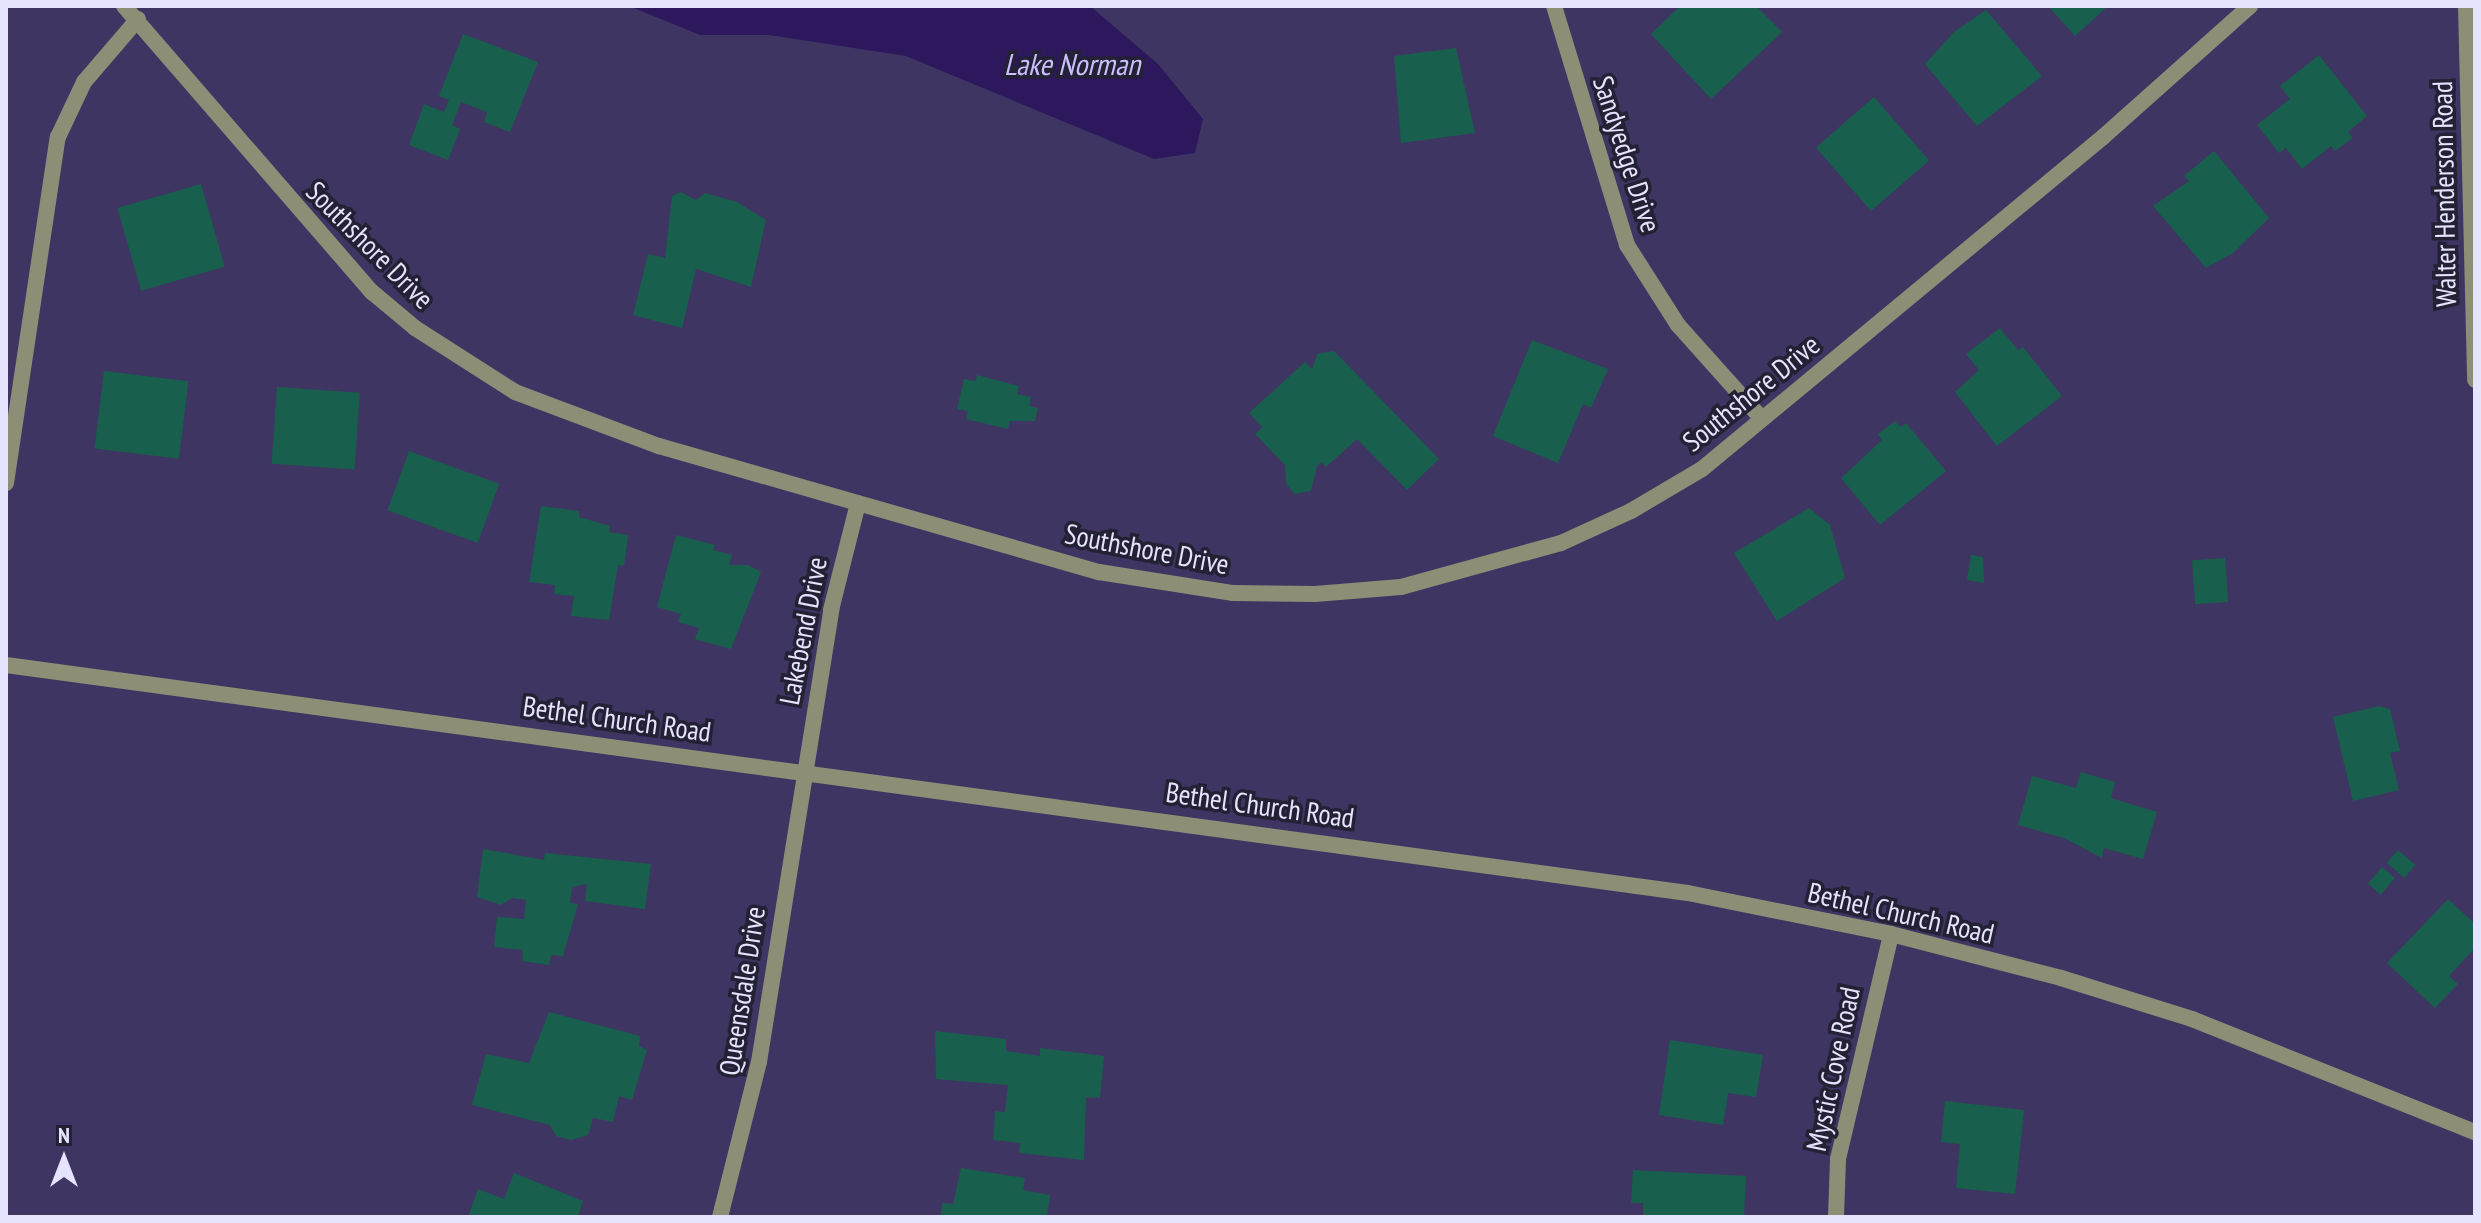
<!DOCTYPE html>
<html>
<head>
<meta charset="utf-8">
<style>
	body { margin:0 }
	#map { position:relative; width:2481px; height:1223px; overflow:hidden; background:#3e3562; font-family:"PT Sans Narrow",sans-serif }
	div>[style] { position:absolute }
	.water>* { inset:0; background:#2d185d }
	.building>* { inset:0; background:#18604d; transform-origin:0 0 }
	.minor>* { height:16px; margin:-8px; padding:0 8px; transform-origin:8px; border-radius:8px; background:#8c8e76 }
	.tertiary>* { height:16px; margin:-8px; padding:0 8px; transform-origin:8px; border-radius:8px; background:#8c8e76 }
	span { translate:-50% -50%; white-space:nowrap; text-align:center; line-height:1.15; -webkit-text-stroke:7px #242135; paint-order:stroke }
	.street-label { font-size:28px; color:#e6e3ff }
	.water-label { font-size:30px; color:#c8bffe; font-style:italic }
	.frame { position:absolute; inset:0; border:8px solid #e6e3ff; pointer-events:none }
	.north { position:absolute; left:24px; top:1119px; width:80px; height:80px; -webkit-text-stroke:6px #242135; paint-order:stroke; rotate:0deg; font-size:22px; font-weight:700; line-height:32px; text-align:center; color:#e6e3ff }
	.north::after { content:''; display:block; margin:auto; width:28px; height:36px; background:#e6e3ff; clip-path:polygon(50% 0,100% 100%,50% 72%,0 100%) }
</style>
</head>
<body>
<div id="map">
	<div class="water">
		<div style="clip-path:polygon(629px 6px,1090px 6px,1158px 64px,1203px 119px,1195px 153px,1154px 159px,906px 56px,769px 35px,700px 35px)"></div>
	</div>
	<div class="building">
		<div style="clip-path:polygon(1680px 6px,1756px 6px,1782px 32px,1711px 99px,1651px 34px)"></div>
		<div style="clip-path:polygon(2048px 6px,2108px 6px,2075px 36px)"></div>
		<div style="clip-path:polygon(1986px 10px,2042px 76px,1977px 126px,1925px 64px,1954px 32px)"></div>
		<div style="clip-path:polygon(463px 34px,538px 62px,510px 132px,484px 122px,487px 112px,461px 102px,452px 125px,460px 129px,448px 160px,409px 145px,424px 104px,444px 112px,449px 100px,439px 96px)"></div>
		<div style="clip-path:polygon(1456px 48px,1475px 133px,1401px 143px,1394px 56px)"></div>
		<div style="clip-path:polygon(2319px 55px,2367px 116px,2348px 132px,2353px 138px,2335px 151px,2331px 146px,2302px 169px,2286px 148px,2279px 153px,2257px 125px,2290px 99px,2280px 86px)"></div>
		<div style="left:1874px;top:97px;width:84px;height:77px;rotate:49deg"></div>
		<div style="clip-path:polygon(2214px 151px,2269px 218px,2233px 253px,2206px 268px,2153px 206px,2189px 181px,2184px 176px)"></div>
		<div style="left:201px;top:184px;width:86px;height:87px;rotate:74deg"></div>
		<div style="clip-path:polygon(681px 192px,696px 200px,705px 193px,737px 202px,766px 220px,751px 287px,696px 269px,682px 328px,633px 315px,648px 254px,665px 258px,672px 196px)"></div>
		<div style="clip-path:polygon(2000px 328px,2018px 350px,2023px 347px,2062px 396px,1997px 446px,1955px 392px,1979px 370px,1966px 354px)"></div>
		<div style="clip-path:polygon(1532px 340px,1608px 369px,1591px 408px,1583px 404px,1558px 463px,1493px 436px)"></div>
		<div style="clip-path:polygon(1334px 351px,1439px 459px,1407px 490px,1357px 439px,1326px 467px,1322px 462px,1317px 466px,1311px 491px,1294px 494px,1286px 483px,1285px 465px,1255px 434px,1262px 427px,1249px 413px,1305px 362px,1312px 369px,1317px 354px)"></div>
		<div style="left:104px;top:371px;width:85px;height:78px;rotate:7deg"></div>
		<div style="clip-path:polygon(977px 375px,1019px 386px,1017px 394px,1031px 397px,1029px 406px,1038px 408px,1035px 421px,1010px 421px,1008px 429px,966px 419px,968px 411px,957px 409px,964px 379px,976px 381px)"></div>
		<div style="left:277px;top:387px;width:83px;height:77px;rotate:4deg"></div>
		<div style="clip-path:polygon(1895px 421px,1900px 427px,1906px 423px,1946px 471px,1880px 525px,1841px 478px,1882px 440px,1878px 434px)"></div>
		<div style="left:409px;top:451px;width:96px;height:63px;rotate:20deg"></div>
		<div style="clip-path:polygon(541px 506px,579px 511px,579px 517px,610px 526px,609px 532px,628px 535px,624px 566px,618px 565px,609px 620px,571px 616px,574px 596px,554px 594px,555px 585px,529px 582px)"></div>
		<div style="clip-path:polygon(1809px 508px,1830px 525px,1845px 578px,1777px 621px,1734px 553px)"></div>
		<div style="clip-path:polygon(676px 535px,715px 545px,713px 550px,732px 555px,729px 565px,748px 565px,761px 572px,731px 649px,695px 639px,699px 628px,678px 622px,681px 614px,657px 607px)"></div>
		<div style="clip-path:polygon(1971px 555px,1983px 557px,1984px 583px,1967px 580px)"></div>
		<div style="left:2225px;top:558px;width:44px;height:33px;rotate:86deg"></div>
		<div style="clip-path:polygon(2379px 706px,2390px 709px,2400px 751px,2390px 753px,2399px 790px,2353px 801px,2333px 717px)"></div>
		<div style="clip-path:polygon(2081px 772px,2115px 782px,2111px 798px,2157px 812px,2143px 859px,2104px 848px,2102px 858px,2064px 838px,2018px 825px,2032px 776px,2076px 788px)"></div>
		<div style="clip-path:polygon(483px 849px,544px 860px,545px 853px,651px 864px,645px 909px,585px 901px,587px 884px,572px 887px,570px 903px,578px 904px,563px 956px,551px 955px,549px 965px,522px 961px,523px 950px,494px 947px,497px 917px,524px 919px,526px 900px,512px 898px,501px 905px,477px 897px)"></div>
		<div style="left:2398px;top:850px;width:23px;height:17px;rotate:41deg"></div>
		<div style="left:2382px;top:867px;width:17px;height:22px;rotate:40deg"></div>
		<div style="clip-path:polygon(2448px 899px,2475px 924px,2475px 948px,2449px 976px,2458px 984px,2435px 1008px,2387px 963px)"></div>
		<div style="clip-path:polygon(549px 1012px,640px 1036px,639px 1046px,647px 1050px,632px 1100px,619px 1096px,613px 1122px,593px 1118px,588px 1135px,571px 1140px,556px 1136px,550px 1125px,472px 1105px,486px 1054px,529px 1063px)"></div>
		<div style="clip-path:polygon(935px 1031px,1006px 1039px,1006px 1051px,1040px 1056px,1040px 1048px,1104px 1056px,1100px 1098px,1086px 1097px,1084px 1160px,1019px 1153px,1020px 1143px,993px 1140px,995px 1111px,1005px 1112px,1008px 1085px,936px 1079px)"></div>
		<div style="clip-path:polygon(1670px 1040px,1763px 1055px,1756px 1097px,1728px 1093px,1723px 1125px,1659px 1115px)"></div>
		<div style="clip-path:polygon(1945px 1101px,2024px 1110px,2015px 1194px,1956px 1188px,1960px 1144px,1941px 1142px)"></div>
		<div style="clip-path:polygon(961px 1168px,1025px 1178px,1023px 1190px,1050px 1195px,1047px 1217px,941px 1217px,942px 1203px,953px 1204px)"></div>
		<div style="clip-path:polygon(1633px 1170px,1746px 1176px,1744px 1217px,1643px 1217px,1643px 1203px,1631px 1203px)"></div>
		<div style="clip-path:polygon(514px 1173px,583px 1201px,578px 1217px,468px 1217px,478px 1189px,504px 1199px)"></div>
	</div>
	<div class="minor">
		<div style="left:124px;top:6px;width:379px;rotate:49.1deg"></div>
		<div style="left:372px;top:292px;width:56px;rotate:39.9deg"></div>
		<div style="left:415px;top:328px;width:119px;rotate:32.6deg"></div>
		<div style="left:515px;top:392px;width:154px;rotate:20.6deg"></div>
		<div style="left:659px;top:446px;width:458px;rotate:16deg"></div>
		<div style="left:1099px;top:572px;width:136px;rotate:8.9deg"></div>
		<div style="left:1233px;top:593px;width:82px;rotate:0.7deg"></div>
		<div style="left:1315px;top:594px;width:86px;rotate:-4.7deg"></div>
		<div style="left:1401px;top:587px;width:166px;rotate:-15.4deg"></div>
		<div style="left:1561px;top:543px;width:77px;rotate:-24.6deg"></div>
		<div style="left:1631px;top:511px;width:82px;rotate:-30.6deg"></div>
		<div style="left:1702px;top:469px;width:521px;rotate:-39.62deg"></div>
		<div style="left:2103px;top:137px;width:197px;rotate:-41.7deg"></div>
		<div style="left:1554px;top:6px;width:250px;rotate:73deg"></div>
		<div style="left:1627px;top:245px;width:95px;rotate:57.5deg"></div>
		<div style="left:1678px;top:325px;width:126px;rotate:48.2deg"></div>
		<div style="left:2466px;top:6px;width:374px;rotate:88.6deg"></div>
		<div style="left:6px;top:483px;width:350px;rotate:-81.5deg"></div>
		<div style="left:58px;top:137px;width:61px;rotate:-64.7deg"></div>
		<div style="left:84px;top:82px;width:83px;rotate:-49.4deg"></div>
		<div style="left:720px;top:1217px;width:160px;rotate:-75.9deg"></div>
		<div style="left:759px;top:1062px;width:458px;rotate:-80.9deg"></div>
		<div style="left:831px;top:610px;width:110px;rotate:-75.8deg"></div>
		<div style="left:1836px;top:1217px;width:58px;rotate:-88deg"></div>
		<div style="left:1838px;top:1159px;width:231px;rotate:-76.7deg"></div>
	</div>
	<div class="tertiary">
		<div style="left:6px;top:665px;width:1697px;rotate:7.72deg"></div>
		<div style="left:1688px;top:893px;width:207px;rotate:11.4deg"></div>
		<div style="left:1891px;top:934px;width:176px;rotate:14.5deg"></div>
		<div style="left:2061px;top:978px;width:137px;rotate:17.4deg"></div>
		<div style="left:2192px;top:1019px;width:305px;rotate:21.8deg"></div>
	</div>
	<div class="street-label">
		<span style="left:1627px;top:154px;rotate:72deg">Sandyedge Drive</span>
		<span style="left:2444px;top:194px;rotate:-91deg">Walter Henderson Road</span>
		<span style="left:370px;top:245px;rotate:45deg">Southshore Drive</span>
		<span style="left:1751px;top:393px;rotate:-39deg">Southshore Drive</span>
		<span style="left:1147px;top:549px;rotate:11deg">Southshore Drive</span>
		<span style="left:803px;top:631px;rotate:-79deg">Lakebend Drive</span>
		<span style="left:617px;top:719px;rotate:8deg">Bethel Church Road</span>
		<span style="left:1260px;top:805px;rotate:8deg">Bethel Church Road</span>
		<span style="left:1901px;top:913px;rotate:13deg">Bethel Church Road</span>
		<span style="left:742px;top:991px;rotate:-81deg">Queensdale Drive</span>
		<span style="left:1833px;top:1069px;rotate:-78deg">Mystic Cove Road</span>
	</div>
	<div class="water-label">
		<span style="left:1072px;top:64px">Lake Norman</span>
	</div>
	<div class="frame"></div>
	<div class="north">N</div>
</div>
</body>
</html>
